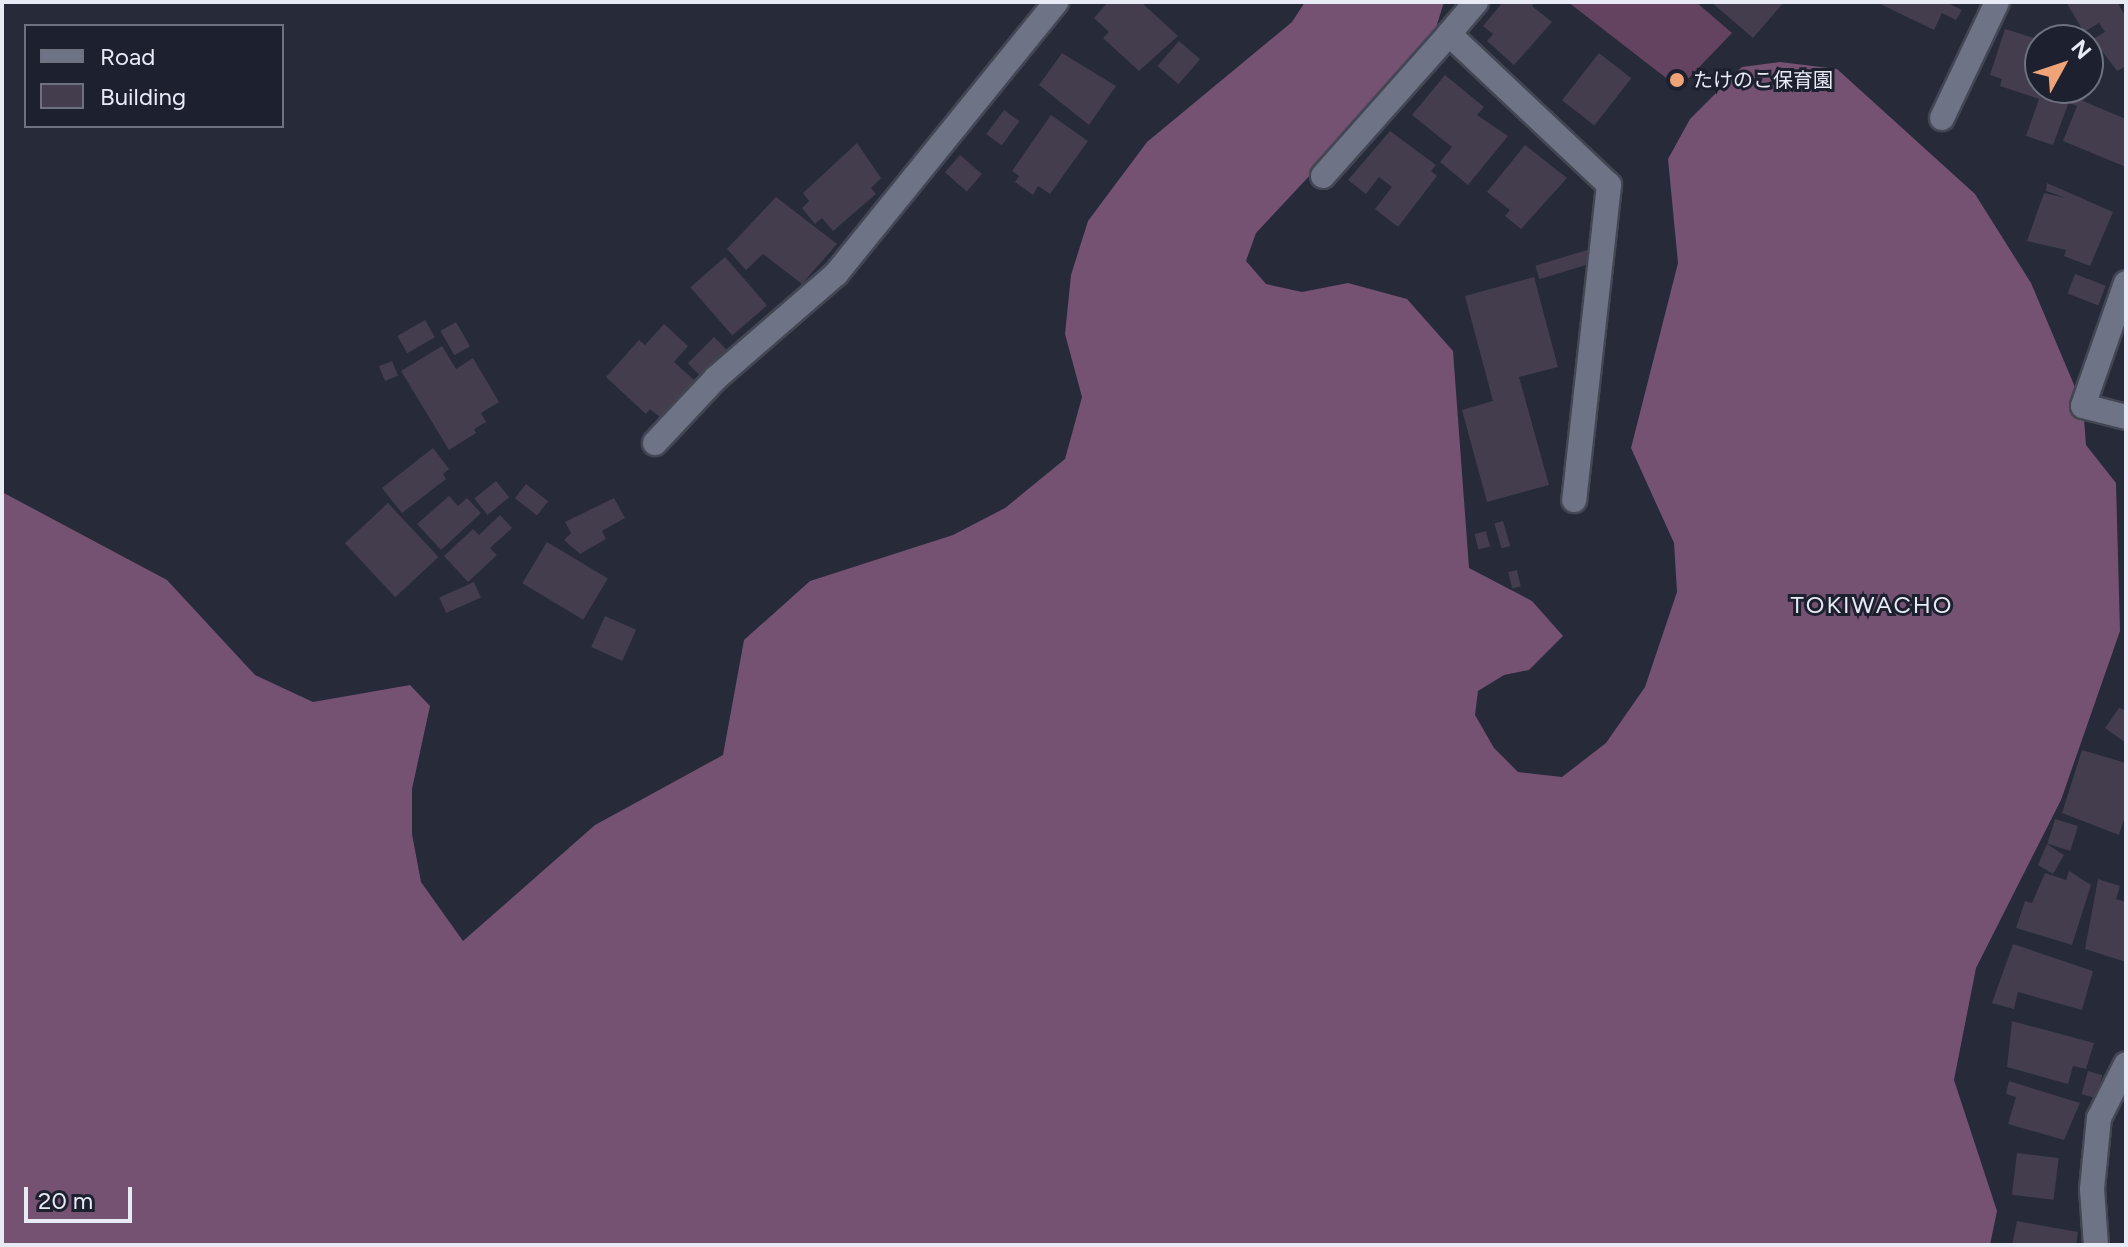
<!DOCTYPE html>
<html>
<head>
<meta charset="utf-8">
<style>
	body { margin:0 }
	#map { position:relative; width:2128px; height:1247px; overflow:hidden; background:#262a39; font-family:Figtree,"Noto Sans JP",sans-serif }
	div>[style] { position:absolute }
	.green>* { inset:0; background:#644361 }
	.forest>* { inset:0; background:#755172 }
	.building>* { inset:0; background:#433d4e; transform-origin:0 0 }
	.roads { filter:drop-shadow(2px 0 #434653) drop-shadow(-2px 0 #434653) drop-shadow(0 2px #434653) drop-shadow(0 -2px #434653) }
	.street>* { height:24px; margin:-12px; padding:0 12px; transform-origin:12px; border-radius:12px; background:#6f7386 }
	.dots>* { width:22px; height:22px; translate:-50% -50%; box-sizing:border-box; border:4px solid #1d202f; border-radius:50% }
	span { translate:-50% -50%; white-space:nowrap; text-align:center; line-height:1.15; -webkit-text-stroke:6px #1d202f; paint-order:stroke }
	.poi-label { font-size:20px; color:#e8eaf5 }
	.left { translate:0 -50%; text-align:left }
	.quarter-label { font-size:24px; color:#e8eaf5; letter-spacing:2px }
	.frame { position:absolute; inset:0; border:4px solid #e8eaf5; pointer-events:none }
	.legend { position:absolute; left:24px; top:24px; width:260px; height:104px; box-sizing:border-box; background:#1d202f; border:2px solid #6e717e; margin:0; padding:10px 14px; list-style:none; font-size:24px; color:#e8eaf5 }
	.legend li { display:flex; align-items:center; gap:16px; height:40px }
	.legend b { width:40px; border:2px solid #6e717e }
	.north { position:absolute; left:2024px; top:24px; width:80px; height:80px; box-sizing:border-box; background:#1d202f; border:2px solid #6e717e; border-radius:50%; rotate:50deg; font-size:22px; font-weight:700; line-height:32px; text-align:center; color:#e8eaf5 }
	.north::after { content:''; display:block; margin:auto; width:28px; height:36px; background:#efa377; clip-path:polygon(50% 0,100% 100%,50% 72%,0 100%) }
	.scale { position:absolute; left:24px; top:1187px; width:108px; height:36px; box-sizing:border-box; border:4px solid #e8eaf5; border-top:0; padding-left:10px; font-size:24px; line-height:28px; white-space:nowrap; color:#e8eaf5; -webkit-text-stroke:6px #1d202f; paint-order:stroke }
</style>
</head>
<body>
<div id="map">
	<div class="green">
		<div style="clip-path:polygon(1568px 2px,1696px 2px,1732px 33px,1679px 88px)"></div>
	</div>
	<div class="forest">
		<div style="clip-path:polygon(1305px 2px,1444px 2px,1435px 31px,1399px 80px,1256px 233px,1246px 261px,1266px 284px,1302px 292px,1348px 283px,1407px 299px,1453px 351px,1469px 568px,1532px 601px,1563px 636px,1529px 670px,1504px 675px,1478px 691px,1475px 715px,1494px 748px,1518px 772px,1562px 777px,1606px 743px,1645px 687px,1677px 592px,1674px 543px,1631px 448px,1678px 263px,1668px 159px,1690px 119px,1742px 67px,1780px 62px,1837px 69px,1975px 194px,2031px 283px,2083px 406px,2086px 445px,2116px 483px,2120px 631px,2061px 800px,1976px 968px,1954px 1080px,1997px 1211px,1990px 1245px,2px 1245px,2px 492px,167px 580px,255px 675px,313px 702px,410px 685px,430px 706px,412px 789px,412px 834px,421px 882px,463px 941px,595px 825px,723px 755px,744px 640px,810px 581px,953px 535px,1005px 508px,1065px 459px,1082px 397px,1065px 334px,1071px 275px,1088px 221px,1147px 142px,1292px 22px)"></div>
	</div>
	<div class="building">
		<div style="clip-path:polygon(1108px 2px,1141px 2px,1178px 36px,1139px 71px,1103px 38px,1109px 32px,1094px 18px)"></div>
		<div style="clip-path:polygon(1503px 2px,1536px 2px,1532px 6px,1552px 22px,1514px 65px,1487px 41px,1493px 34px,1483px 26px)"></div>
		<div style="clip-path:polygon(1711px 2px,1784px 2px,1753px 38px)"></div>
		<div style="clip-path:polygon(1876px 2px,1946px 2px,1962px 10px,1956px 20px,1942px 13px,1934px 30px)"></div>
		<div style="clip-path:polygon(2066px 2px,2117px 2px,2126px 17px,2126px 66px,2117px 71px,2093px 39px,2105px 32px,2099px 23px,2084px 32px)"></div>
		<div style="clip-path:polygon(2005px 29px,2040px 40px,2040px 88px,2074px 88px,2053px 145px,2026px 136px,2039px 99px,2000px 86px,2002px 79px,1990px 75px)"></div>
		<div style="left:1179px;top:41px;width:28px;height:33px;rotate:41deg"></div>
		<div style="clip-path:polygon(1062px 53px,1116px 86px,1089px 125px,1039px 85px)"></div>
		<div style="left:1599px;top:53px;width:41px;height:60px;rotate:38deg"></div>
		<div style="clip-path:polygon(1445px 75px,1484px 107px,1477px 115px,1508px 136px,1468px 185px,1440px 162px,1452px 147px,1412px 115px)"></div>
		<div style="clip-path:polygon(2076px 89px,2086px 93px,2083px 101px,2126px 119px,2126px 167px,2063px 141px,2077px 106px,2070px 103px)"></div>
		<div style="left:1004px;top:110px;width:19px;height:30px;rotate:36deg"></div>
		<div style="clip-path:polygon(1051px 115px,1088px 141px,1050px 194px,1038px 186px,1033px 195px,1015px 182px,1019px 176px,1012px 171px)"></div>
		<div style="clip-path:polygon(1390px 131px,1436px 165px,1431px 171px,1437px 176px,1398px 227px,1375px 209px,1392px 187px,1379px 177px,1366px 194px,1348px 180px)"></div>
		<div style="clip-path:polygon(857px 143px,881px 178px,871px 188px,876px 194px,833px 231px,822px 218px,815px 224px,802px 208px,809px 201px,803px 193px)"></div>
		<div style="clip-path:polygon(1525px 145px,1567px 178px,1521px 229px,1505px 216px,1510px 210px,1487px 192px)"></div>
		<div style="left:960px;top:155px;width:29px;height:23px;rotate:41deg"></div>
		<div style="clip-path:polygon(2047px 183px,2113px 212px,2090px 266px,2064px 256px,2066px 250px,2027px 241px,2044px 193px,2066px 198px,2046px 191px)"></div>
		<div style="clip-path:polygon(776px 197px,837px 244px,802px 284px,763px 254px,746px 270px,727px 249px)"></div>
		<div style="left:1587px;top:250px;width:14px;height:54px;rotate:73deg"></div>
		<div style="left:725px;top:257px;width:64px;height:46px;rotate:49deg"></div>
		<div style="left:2075px;top:274px;width:33px;height:21px;rotate:21deg"></div>
		<div style="clip-path:polygon(1534px 277px,1558px 367px,1519px 377px,1549px 485px,1487px 502px,1462px 410px,1493px 401px,1465px 296px)"></div>
		<div style="left:425px;top:320px;width:20px;height:32px;rotate:60deg"></div>
		<div style="left:456px;top:322px;width:28px;height:18px;rotate:60deg"></div>
		<div style="clip-path:polygon(664px 324px,688px 346px,674px 362px,695px 381px,661px 418px,650px 409px,646px 414px,606px 377px,639px 340px,645px 345px)"></div>
		<div style="left:714px;top:337px;width:18px;height:37px;rotate:45deg"></div>
		<div style="clip-path:polygon(442px 346px,456px 369px,473px 358px,499px 402px,481px 413px,486px 422px,474px 429px,476px 433px,449px 450px,401px 371px)"></div>
		<div style="left:392px;top:361px;width:16px;height:14px;rotate:68deg"></div>
		<div style="clip-path:polygon(433px 448px,449px 469px,443px 474px,446px 479px,402px 513px,382px 488px)"></div>
		<div style="left:496px;top:481px;width:21px;height:28px;rotate:51deg"></div>
		<div style="left:526px;top:484px;width:28px;height:18px;rotate:38deg"></div>
		<div style="clip-path:polygon(449px 496px,458px 506px,467px 498px,481px 513px,441px 550px,417px 524px)"></div>
		<div style="clip-path:polygon(614px 498px,625px 518px,602px 531px,606px 539px,580px 554px,564px 540px,571px 533px,565px 522px)"></div>
		<div style="left:388px;top:503px;width:74px;height:59px;rotate:47deg"></div>
		<div style="clip-path:polygon(500px 515px,512px 528px,490px 548px,497px 555px,468px 582px,444px 556px,473px 529px,479px 535px)"></div>
		<div style="left:1503px;top:521px;width:26px;height:9px;rotate:74deg"></div>
		<div style="left:1486px;top:531px;width:16px;height:12px;rotate:75deg"></div>
		<div style="left:547px;top:542px;width:71px;height:48px;rotate:31deg"></div>
		<div style="left:1517px;top:570px;width:17px;height:9px;rotate:77deg"></div>
		<div style="left:474px;top:582px;width:17px;height:38px;rotate:66deg"></div>
		<div style="left:605px;top:616px;width:34px;height:34px;rotate:24deg"></div>
		<div style="clip-path:polygon(2119px 708px,2126px 710px,2126px 743px,2105px 728px)"></div>
		<div style="clip-path:polygon(2082px 750px,2126px 763px,2126px 813px,2119px 835px,2062px 813px)"></div>
		<div style="left:2055px;top:819px;width:24px;height:26px;rotate:17deg"></div>
		<div style="clip-path:polygon(2047px 844px,2064px 855px,2053px 874px,2038px 865px)"></div>
		<div style="clip-path:polygon(2069px 871px,2091px 885px,2072px 945px,2016px 928px,2025px 901px,2032px 903px,2045px 873px,2066px 880px)"></div>
		<div style="clip-path:polygon(2098px 879px,2120px 886px,2116px 899px,2126px 902px,2126px 962px,2085px 949px)"></div>
		<div style="clip-path:polygon(2013px 944px,2093px 971px,2082px 1010px,2018px 992px,2014px 1009px,1992px 1003px)"></div>
		<div style="clip-path:polygon(2012px 1021px,2094px 1043px,2086px 1069px,2073px 1066px,2068px 1084px,2007px 1067px)"></div>
		<div style="left:2088px;top:1071px;width:15px;height:24px;rotate:16deg"></div>
		<div style="clip-path:polygon(2009px 1081px,2080px 1103px,2064px 1140px,2008px 1124px,2016px 1097px,2006px 1094px)"></div>
		<div style="left:2017px;top:1153px;width:42px;height:42px;rotate:7deg"></div>
		<div style="clip-path:polygon(2017px 1221px,2078px 1232px,2076px 1245px,2012px 1245px)"></div>
	</div>
	<div class="roads">
		<div class="street">
			<div style="left:1476px;top:2px;width:42px;rotate:130.2deg"></div>
			<div style="left:1449px;top:34px;width:220px;rotate:43.3deg"></div>
			<div style="left:1609px;top:185px;width:317px;rotate:96.3deg"></div>
			<div style="left:1942px;top:118px;width:128px;rotate:-64.6deg"></div>
			<div style="left:1323px;top:176px;width:190px;rotate:-48.4deg"></div>
			<div style="left:2126px;top:283px;width:130px;rotate:109.3deg"></div>
			<div style="left:2083px;top:406px;width:44px;rotate:14.3deg"></div>
			<div style="left:655px;top:443px;width:89px;rotate:-46.8deg"></div>
			<div style="left:716px;top:378px;width:159px;rotate:-40.9deg"></div>
			<div style="left:836px;top:274px;width:350px;rotate:-51deg"></div>
			<div style="left:2096px;top:1245px;width:56px;rotate:-94.1deg"></div>
			<div style="left:2092px;top:1189px;width:71px;rotate:-84.4deg"></div>
			<div style="left:2099px;top:1118px;width:60px;rotate:-63.4deg"></div>
		</div>
	</div>
	<div class="dots">
		<div style="left:1677px;top:80px;background:#efa377"></div>
	</div>
	<div class="poi-label">
		<span class="left" style="left:1693px;top:80px">たけのこ保育園</span>
	</div>
	<div class="quarter-label">
		<span style="left:1872px;top:605px">TOKIWACHO</span>
	</div>
	<div class="frame"></div>
	<ul class="legend">
	<li><b style="height:10px;background:#6f7386"></b>Road</li>
	<li><b style="height:22px;background:#433d4e"></b>Building</li>
	</ul>
	<div class="north">N</div>
	<div class="scale">20 m</div>
</div>
</body>
</html>
